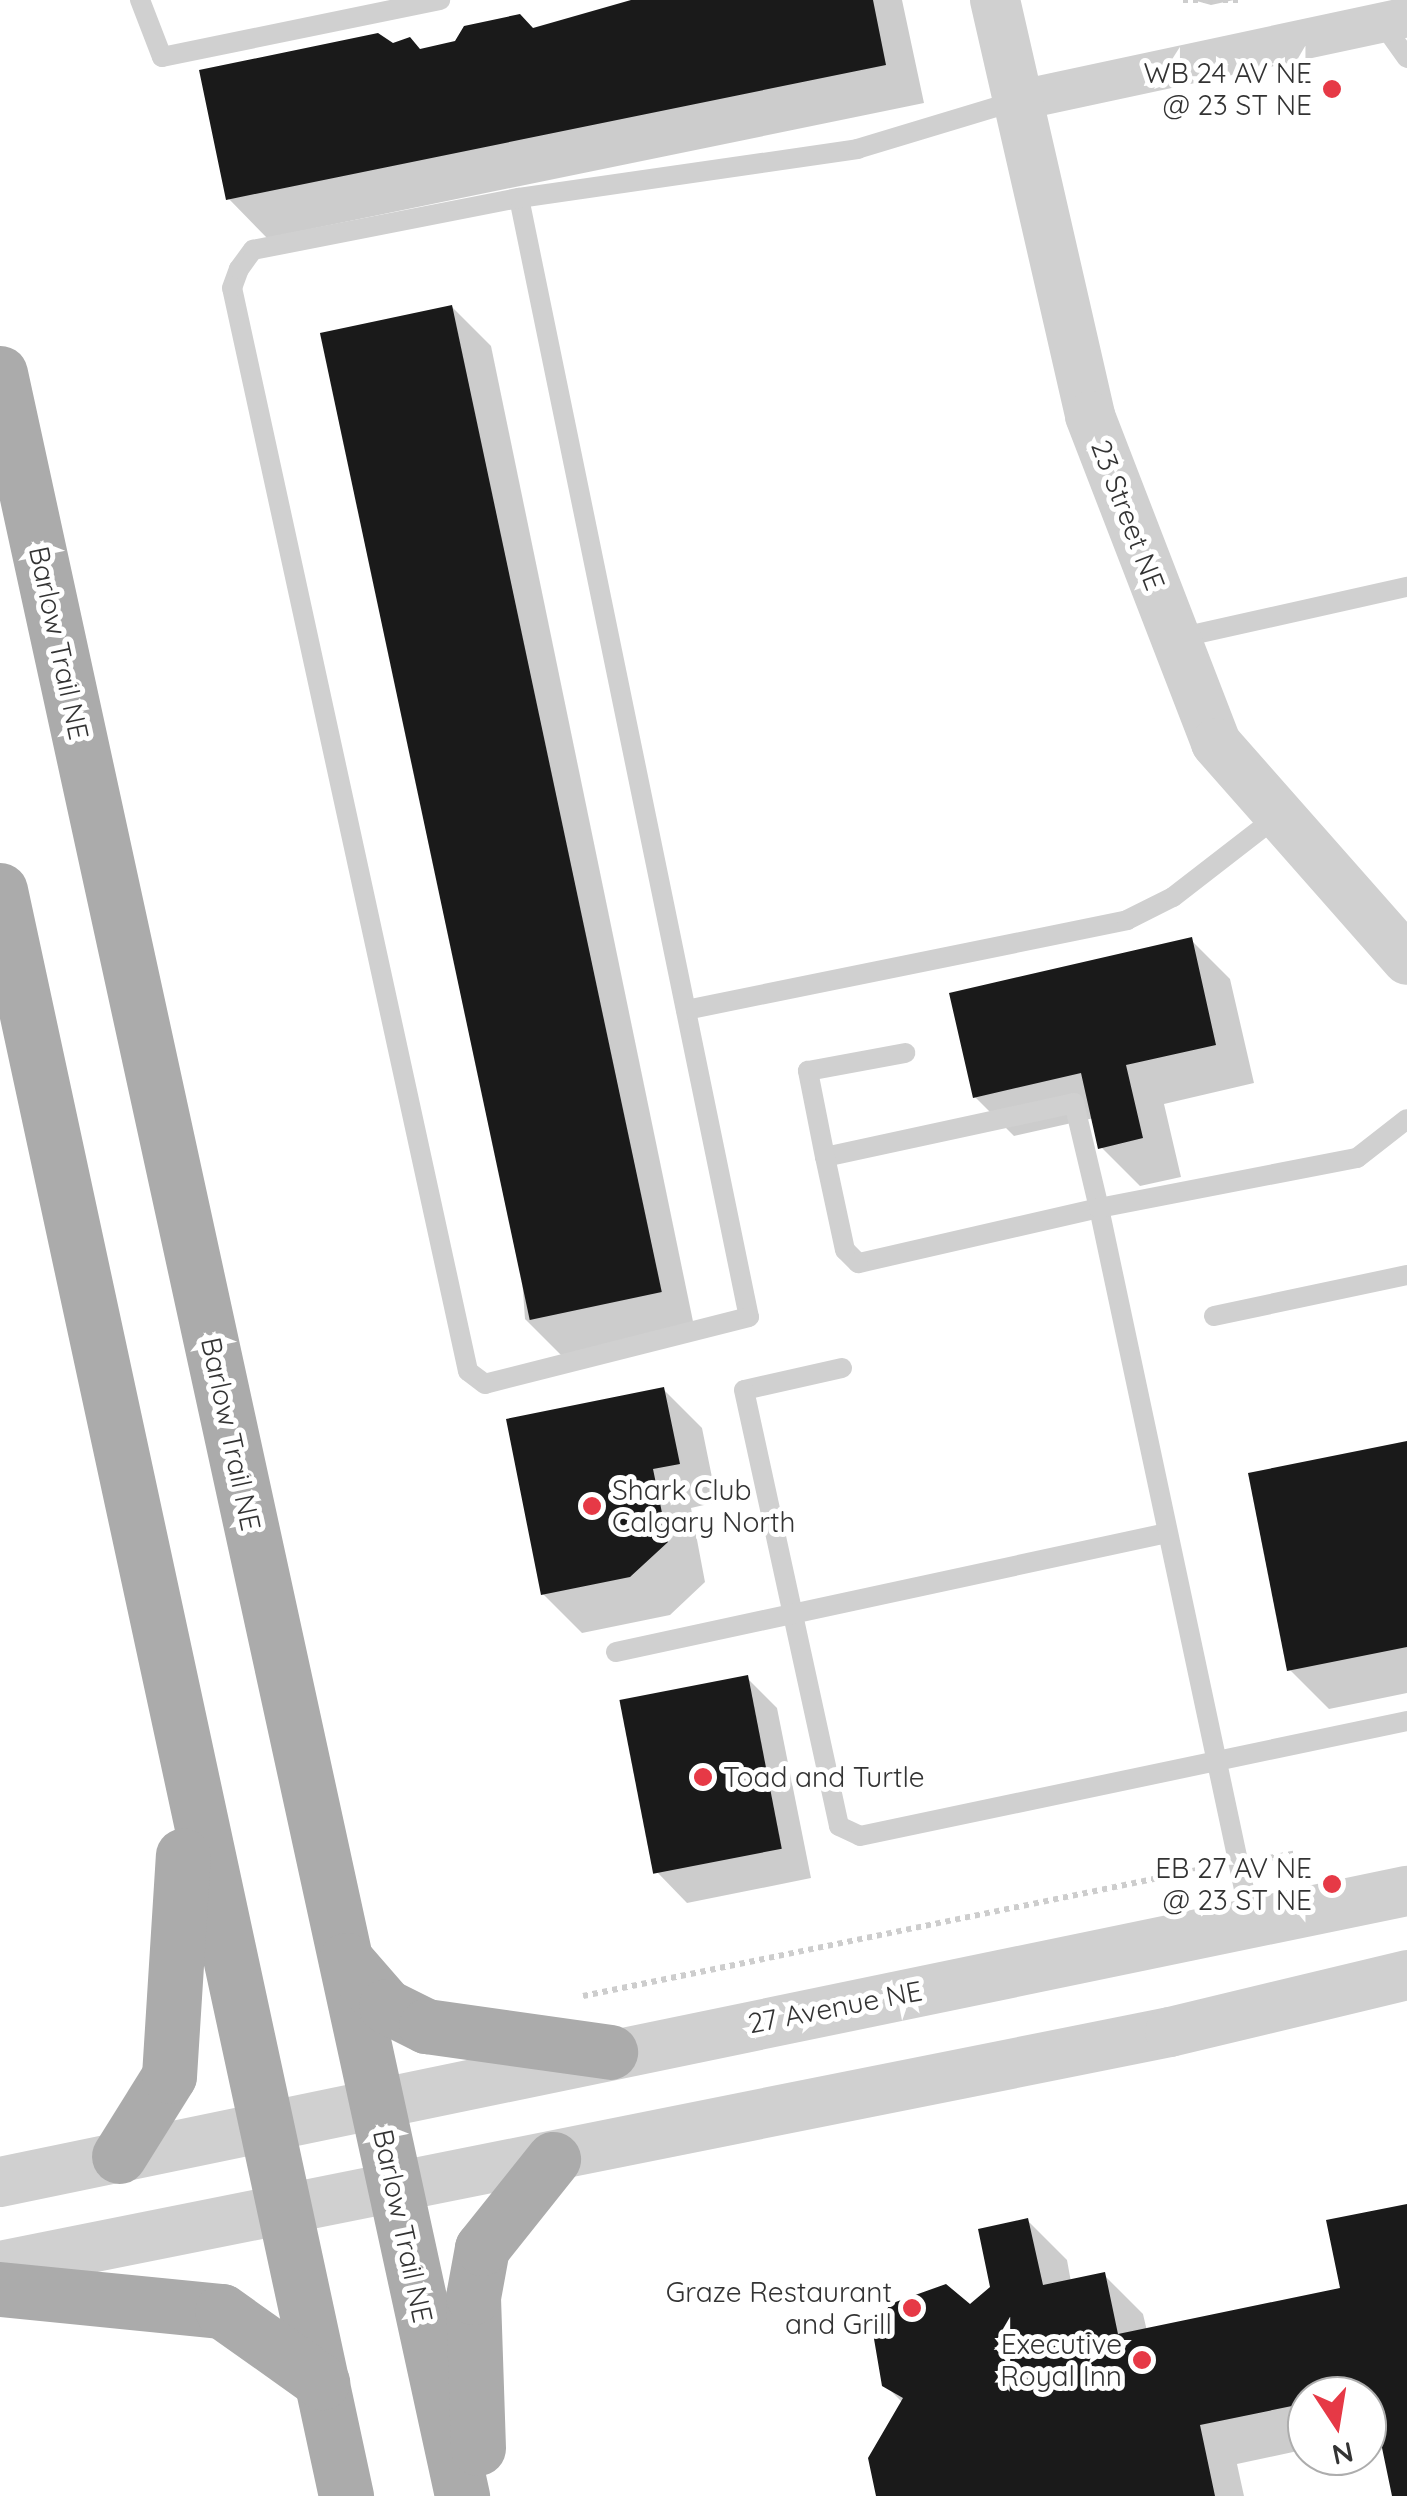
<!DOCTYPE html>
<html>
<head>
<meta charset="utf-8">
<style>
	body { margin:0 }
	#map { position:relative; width:1407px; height:2496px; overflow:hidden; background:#fff; font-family:Quicksand,sans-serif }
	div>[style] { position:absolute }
	.shadow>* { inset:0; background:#0003 }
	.building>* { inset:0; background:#1a1a1a; transform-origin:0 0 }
	.path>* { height:6px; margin-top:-3px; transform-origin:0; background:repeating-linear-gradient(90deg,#cdcdcd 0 5px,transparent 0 10px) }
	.service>* { height:20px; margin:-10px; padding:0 10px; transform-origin:10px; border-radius:10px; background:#d0d0d0 }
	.minor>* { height:40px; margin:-20px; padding:0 20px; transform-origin:20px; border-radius:20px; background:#d0d0d0 }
	.tertiary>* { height:50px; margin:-25px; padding:0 25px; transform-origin:25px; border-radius:25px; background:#d0d0d0 }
	.primary>* { height:55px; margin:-27.5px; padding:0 27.5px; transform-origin:27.5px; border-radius:27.5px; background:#ababab }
	.dots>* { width:28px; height:28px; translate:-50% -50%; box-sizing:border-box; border:5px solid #fff; border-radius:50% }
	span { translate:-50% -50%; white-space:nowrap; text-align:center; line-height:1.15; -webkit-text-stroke:10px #fff; paint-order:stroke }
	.poi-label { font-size:28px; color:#333 }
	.right { translate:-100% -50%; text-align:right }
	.left { translate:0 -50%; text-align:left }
	.street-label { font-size:28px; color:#333 }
	.north { position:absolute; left:1287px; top:2376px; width:100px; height:100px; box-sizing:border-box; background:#fff; border:2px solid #adadad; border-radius:50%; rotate:168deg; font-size:28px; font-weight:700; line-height:40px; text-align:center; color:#333 }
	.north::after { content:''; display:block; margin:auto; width:35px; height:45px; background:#e63946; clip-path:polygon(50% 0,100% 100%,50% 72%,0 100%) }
</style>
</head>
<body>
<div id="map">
	<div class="shadow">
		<div style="clip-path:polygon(639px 0,902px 0,924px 103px,267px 238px,228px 198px,393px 45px,421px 51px,533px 31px)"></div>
		<div style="clip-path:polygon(1193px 0,1234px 0,1211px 5px)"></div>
		<div style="clip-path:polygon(452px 307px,491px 346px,695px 1331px,564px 1358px,525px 1319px)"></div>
		<div style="clip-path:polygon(1191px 940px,1230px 979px,1254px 1083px,1164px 1104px,1181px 1177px,1140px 1186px,1101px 1147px,1094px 1118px,1014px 1136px,975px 1097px)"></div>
		<div style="clip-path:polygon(663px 1389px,702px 1428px,717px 1502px,691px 1508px,705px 1582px,670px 1615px,582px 1633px,543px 1594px)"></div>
		<div style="clip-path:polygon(1407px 1444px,1407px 1693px,1329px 1709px,1290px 1670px)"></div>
		<div style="clip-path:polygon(747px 1678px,777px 1708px,811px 1878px,687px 1903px,657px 1872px)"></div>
		<div style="clip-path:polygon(1407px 2206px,1407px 2496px,1395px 2496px,1382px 2434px,1367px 2437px,1367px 2396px,1307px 2396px,1307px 2449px,1237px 2464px,1244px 2496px,878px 2496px,903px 2403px,885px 2385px,993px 2288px,1028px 2221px,1067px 2260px,1071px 2282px,1104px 2275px,1143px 2314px,1147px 2331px,1343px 2290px)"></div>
	</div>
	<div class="building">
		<div style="clip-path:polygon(631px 0,873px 0,886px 65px,226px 200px,199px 70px,378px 33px,393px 43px,410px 37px,420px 49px,455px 41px,464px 26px,520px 14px,533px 28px)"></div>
		<div style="left:452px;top:305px;width:1009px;height:135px;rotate:78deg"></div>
		<div style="clip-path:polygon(1192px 937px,1216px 1045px,1126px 1065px,1143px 1138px,1098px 1149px,1081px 1073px,973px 1098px,949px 993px)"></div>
		<div style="clip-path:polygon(664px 1387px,680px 1464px,653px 1469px,668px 1542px,630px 1577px,541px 1595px,506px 1419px)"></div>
		<div style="clip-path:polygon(1407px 1441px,1407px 1647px,1287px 1671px,1248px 1473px)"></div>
		<div style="left:748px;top:1675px;width:177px;height:131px;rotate:79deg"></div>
		<div style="clip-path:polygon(1407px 2204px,1407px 2496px,1392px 2496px,1370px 2390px,1200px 2425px,1215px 2496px,876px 2496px,868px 2458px,903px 2398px,882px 2386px,873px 2333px,890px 2304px,946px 2284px,970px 2304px,990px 2287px,978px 2229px,1028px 2218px,1043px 2285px,1105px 2272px,1118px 2334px,1340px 2288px,1326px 2220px)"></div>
	</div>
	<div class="path">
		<div style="left:1183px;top:0;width:56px"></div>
		<div style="left:1269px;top:1858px;width:29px;rotate:-10deg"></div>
		<div style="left:583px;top:1996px;width:637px;rotate:-11.59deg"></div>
	</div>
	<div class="service">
		<div style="left:140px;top:0;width:61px;rotate:68.9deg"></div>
		<div style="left:162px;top:57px;width:284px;rotate:-11.6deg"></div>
		<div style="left:1382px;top:23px;width:43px;rotate:54.5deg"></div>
		<div style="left:519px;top:198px;width:1142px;rotate:78.39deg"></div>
		<div style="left:749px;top:1317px;width:272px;rotate:165.8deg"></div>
		<div style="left:485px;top:1384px;width:21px;rotate:-143deg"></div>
		<div style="left:468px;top:1371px;width:1108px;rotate:-102.29deg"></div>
		<div style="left:232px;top:288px;width:20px;rotate:-70deg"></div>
		<div style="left:239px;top:269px;width:24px;rotate:-54deg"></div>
		<div style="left:253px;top:250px;width:271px;rotate:-11.1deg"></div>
		<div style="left:519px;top:198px;width:342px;rotate:-8.2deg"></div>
		<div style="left:857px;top:149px;width:166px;rotate:-16.8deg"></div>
		<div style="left:1178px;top:638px;width:235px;rotate:-12.6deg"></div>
		<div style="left:686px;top:1010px;width:450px;rotate:-11.5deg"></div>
		<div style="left:1127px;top:920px;width:51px;rotate:-26.6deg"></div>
		<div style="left:1173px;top:897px;width:134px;rotate:-37.7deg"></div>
		<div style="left:825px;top:1157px;width:255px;rotate:-12.2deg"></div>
		<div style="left:1074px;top:1103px;width:108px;rotate:76.6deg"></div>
		<div style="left:1099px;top:1208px;width:247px;rotate:167.1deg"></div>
		<div style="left:858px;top:1263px;width:18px;rotate:-135deg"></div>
		<div style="left:845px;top:1250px;width:95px;rotate:-102.1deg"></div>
		<div style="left:825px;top:1157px;width:88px;rotate:-101.2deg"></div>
		<div style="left:808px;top:1071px;width:99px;rotate:-10.5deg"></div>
		<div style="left:1214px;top:1316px;width:197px;rotate:-12deg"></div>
		<div style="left:842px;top:1368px;width:100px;rotate:167.3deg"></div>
		<div style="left:744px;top:1390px;width:446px;rotate:77.7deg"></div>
		<div style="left:839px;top:1826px;width:23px;rotate:25deg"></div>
		<div style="left:860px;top:1836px;width:559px;rotate:-11.87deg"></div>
		<div style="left:616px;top:1652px;width:564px;rotate:-12.19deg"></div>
		<div style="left:1251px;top:1922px;width:730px;rotate:-102.02deg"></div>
		<div style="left:1099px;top:1208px;width:263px;rotate:-11deg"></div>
		<div style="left:1357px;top:1158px;width:63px;rotate:-38deg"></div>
	</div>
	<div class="minor">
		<div style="left:1016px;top:101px;width:400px;rotate:-12.1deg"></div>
	</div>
	<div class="tertiary">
		<div style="left:995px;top:0;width:427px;rotate:77.1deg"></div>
		<div style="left:1090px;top:416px;width:350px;rotate:68.9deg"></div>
		<div style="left:1216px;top:743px;width:289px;rotate:48.6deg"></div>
		<div style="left:0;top:2182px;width:1437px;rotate:-11.69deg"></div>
		<div style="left:0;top:2266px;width:1193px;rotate:-11.31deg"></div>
		<div style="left:1170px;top:2032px;width:244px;rotate:-13.5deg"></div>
	</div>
	<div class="primary">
		<div style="left:0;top:373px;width:2173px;rotate:77.72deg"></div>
		<div style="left:0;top:890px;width:1643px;rotate:77.84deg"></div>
		<div style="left:346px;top:1960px;width:61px;rotate:49deg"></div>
		<div style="left:386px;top:2006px;width:45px;rotate:26.6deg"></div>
		<div style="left:426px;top:2026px;width:186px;rotate:8deg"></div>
		<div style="left:119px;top:2156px;width:94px;rotate:-58deg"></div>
		<div style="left:169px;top:2076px;width:221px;rotate:-86.4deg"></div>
		<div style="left:0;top:2289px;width:223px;rotate:5.7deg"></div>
		<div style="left:222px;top:2311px;width:123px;rotate:35.4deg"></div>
		<div style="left:478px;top:2448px;width:151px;rotate:-91.9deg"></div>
		<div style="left:473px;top:2297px;width:50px;rotate:-79.6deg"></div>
		<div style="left:482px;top:2248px;width:114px;rotate:-51.4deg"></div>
	</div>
	<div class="dots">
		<div style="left:1332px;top:89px;background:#e63946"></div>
		<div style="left:592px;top:1506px;background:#e63946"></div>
		<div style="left:703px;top:1777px;background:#e63946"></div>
		<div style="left:1332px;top:1884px;background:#e63946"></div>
		<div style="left:912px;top:2308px;background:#e63946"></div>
		<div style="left:1142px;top:2360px;background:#e63946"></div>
	</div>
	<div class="poi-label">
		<span class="right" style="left:1312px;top:89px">WB 24 AV NE<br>@ 23 ST NE</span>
		<span class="left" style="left:612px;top:1506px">Shark Club<br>Calgary North</span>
		<span class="left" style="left:723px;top:1777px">Toad and Turtle</span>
		<span class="right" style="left:1312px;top:1884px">EB 27 AV NE<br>@ 23 ST NE</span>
		<span class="right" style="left:892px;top:2308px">Graze Restaurant<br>and Grill</span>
		<span class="right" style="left:1122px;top:2360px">Executive<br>Royal Inn</span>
	</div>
	<div class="street-label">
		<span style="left:1128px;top:515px;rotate:69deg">23 Street NE</span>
		<span style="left:59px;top:643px;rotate:78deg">Barlow Trail NE</span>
		<span style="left:231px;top:1434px;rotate:78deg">Barlow Trail NE</span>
		<span style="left:835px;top:2007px;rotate:-11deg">27 Avenue NE</span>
		<span style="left:403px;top:2226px;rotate:78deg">Barlow Trail NE</span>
	</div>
	<div class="north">N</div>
</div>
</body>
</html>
